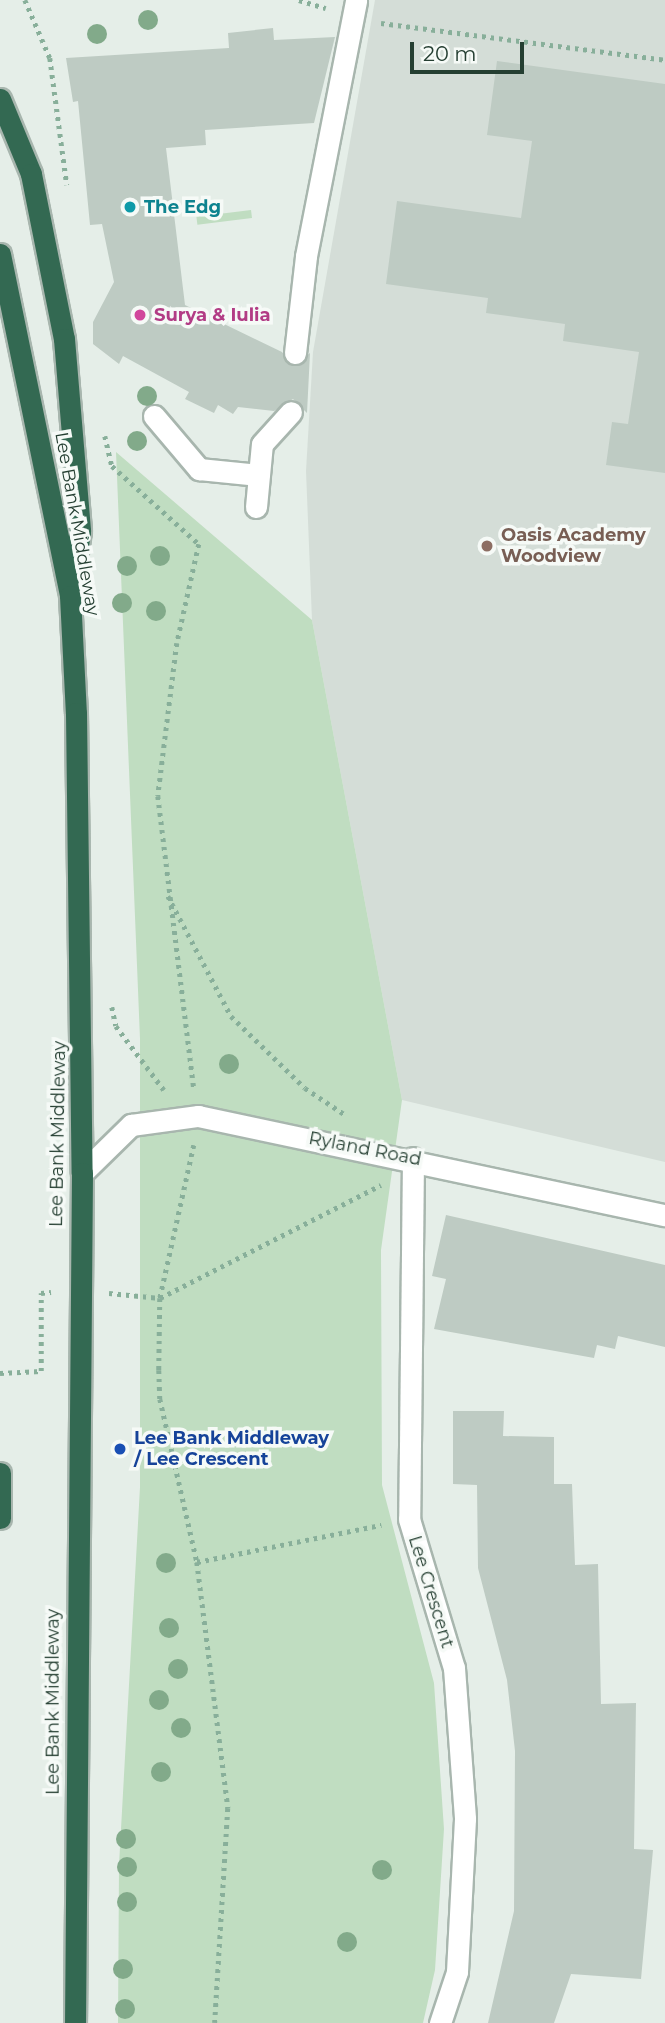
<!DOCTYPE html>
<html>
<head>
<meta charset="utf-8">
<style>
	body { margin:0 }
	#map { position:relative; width:665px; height:2023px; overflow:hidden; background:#e5eee8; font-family:Montserrat,sans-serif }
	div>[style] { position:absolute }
	.built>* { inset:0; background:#d4ddd7 }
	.green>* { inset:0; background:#c0ddc1; transform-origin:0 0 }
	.building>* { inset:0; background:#becbc3 }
	.path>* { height:4.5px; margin-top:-2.25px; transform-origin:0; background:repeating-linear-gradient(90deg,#88af9a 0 3.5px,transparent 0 8.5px) }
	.roads { filter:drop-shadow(2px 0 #a8b6ae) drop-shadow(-2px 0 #a8b6ae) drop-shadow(0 2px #a8b6ae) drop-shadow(0 -2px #a8b6ae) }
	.lane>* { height:21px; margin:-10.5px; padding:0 10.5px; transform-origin:10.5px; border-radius:10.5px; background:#fff }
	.street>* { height:21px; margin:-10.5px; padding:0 10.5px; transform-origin:10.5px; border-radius:10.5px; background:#fff }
	.highway>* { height:21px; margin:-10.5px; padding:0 10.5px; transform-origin:10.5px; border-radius:10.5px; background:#336952 }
	.trees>* { width:20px; height:20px; margin:-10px; border-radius:50%; background:#82aa8a }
	.dots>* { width:19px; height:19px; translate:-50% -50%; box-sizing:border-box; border:4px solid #f6faf7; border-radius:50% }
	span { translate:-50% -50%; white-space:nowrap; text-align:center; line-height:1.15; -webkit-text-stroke:7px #f6faf7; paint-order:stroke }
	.culture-label { font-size:18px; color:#0d838f; font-weight:700 }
	.left { translate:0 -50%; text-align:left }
	.hotel-label { font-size:18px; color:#b23c85; font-weight:700 }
	.street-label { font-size:18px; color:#253f32 }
	.education-label { font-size:18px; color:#785e54; font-weight:700 }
	.transit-label { font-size:18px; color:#164399; font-weight:700 }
	.scale { position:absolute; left:410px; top:42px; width:114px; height:32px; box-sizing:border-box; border:4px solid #253f32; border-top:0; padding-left:9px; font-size:21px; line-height:24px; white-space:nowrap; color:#253f32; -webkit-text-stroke:5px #f6faf7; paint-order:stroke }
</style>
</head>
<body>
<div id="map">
	<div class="built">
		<div style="clip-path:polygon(375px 0,665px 0,665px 1162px,402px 1100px,312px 620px,306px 471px,313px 352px)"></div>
	</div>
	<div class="green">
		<div style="left:251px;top:210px;width:8px;height:55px;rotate:83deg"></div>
		<div style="clip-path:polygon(116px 452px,312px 620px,402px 1100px,381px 1250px,382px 1485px,434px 1683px,444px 1829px,435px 1970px,423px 2023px,118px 2023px,119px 1865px,140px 1487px,140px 1039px)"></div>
	</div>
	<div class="building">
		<div style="clip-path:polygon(273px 28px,274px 40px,335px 37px,314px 123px,205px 130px,206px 145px,166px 148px,185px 305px,282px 352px,293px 366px,310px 353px,307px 413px,293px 399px,274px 411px,238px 407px,233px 414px,218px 405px,214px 413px,185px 399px,189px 392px,123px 356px,119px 364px,93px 344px,93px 322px,114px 282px,102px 224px,90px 225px,78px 101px,73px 102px,66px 58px,229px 48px,228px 33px)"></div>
		<div style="clip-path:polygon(497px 61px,665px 84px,665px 473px,606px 465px,612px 422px,628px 424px,639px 352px,563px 341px,565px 324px,486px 313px,488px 298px,386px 284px,397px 201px,521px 218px,532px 141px,487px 135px)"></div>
		<div style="clip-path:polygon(446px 1215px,665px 1265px,665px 1347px,618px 1336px,615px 1349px,597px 1345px,594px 1358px,434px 1329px,446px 1279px,432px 1276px)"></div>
		<div style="clip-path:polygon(453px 1411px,504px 1411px,503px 1436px,554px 1437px,554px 1484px,572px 1484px,575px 1565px,598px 1564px,601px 1704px,636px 1703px,634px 1849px,653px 1850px,641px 1979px,571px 1974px,554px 2023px,488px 2023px,514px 1911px,515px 1751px,507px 1680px,478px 1568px,477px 1485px,453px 1484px)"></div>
	</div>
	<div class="path">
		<div style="left:25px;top:0;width:63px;rotate:66.7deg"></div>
		<div style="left:50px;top:58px;width:128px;rotate:82.4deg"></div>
		<div style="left:299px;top:0;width:28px;rotate:17deg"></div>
		<div style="left:381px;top:23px;width:286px;rotate:7.4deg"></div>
		<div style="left:105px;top:436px;width:31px;rotate:77deg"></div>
		<div style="left:112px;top:466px;width:117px;rotate:41.9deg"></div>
		<div style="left:199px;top:544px;width:101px;rotate:102.5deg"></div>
		<div style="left:177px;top:643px;width:154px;rotate:97.1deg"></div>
		<div style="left:158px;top:796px;width:294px;rotate:83deg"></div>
		<div style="left:168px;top:896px;width:136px;rotate:62.3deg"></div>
		<div style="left:231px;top:1016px;width:103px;rotate:44.2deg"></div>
		<div style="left:305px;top:1088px;width:50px;rotate:33.7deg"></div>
		<div style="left:112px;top:1007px;width:19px;rotate:78deg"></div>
		<div style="left:116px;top:1026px;width:80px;rotate:53.1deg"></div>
		<div style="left:194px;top:1145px;width:157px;rotate:102.5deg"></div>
		<div style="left:160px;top:1298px;width:72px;rotate:90.8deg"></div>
		<div style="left:159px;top:1370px;width:29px;rotate:88deg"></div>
		<div style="left:160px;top:1399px;width:167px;rotate:77.2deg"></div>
		<div style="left:197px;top:1562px;width:248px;rotate:82.8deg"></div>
		<div style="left:228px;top:1808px;width:215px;rotate:93.5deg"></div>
		<div style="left:109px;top:1293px;width:51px;rotate:5.6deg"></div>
		<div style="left:160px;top:1298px;width:248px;rotate:-27.1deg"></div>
		<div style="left:0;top:1373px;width:41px;rotate:-2.8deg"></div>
		<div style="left:41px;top:1371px;width:78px;rotate:-90deg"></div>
		<div style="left:41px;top:1293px;width:10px;rotate:-6deg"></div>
		<div style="left:197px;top:1562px;width:188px;rotate:-11.4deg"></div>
	</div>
	<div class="roads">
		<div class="lane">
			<div style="left:295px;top:353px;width:98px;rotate:-83.5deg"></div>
			<div style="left:306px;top:256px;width:261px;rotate:-78.9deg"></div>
			<div style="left:154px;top:416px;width:70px;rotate:49.7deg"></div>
			<div style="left:199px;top:469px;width:60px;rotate:5.7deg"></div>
			<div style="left:256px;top:507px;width:63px;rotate:-84.6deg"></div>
			<div style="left:262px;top:444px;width:43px;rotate:-47.8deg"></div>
		</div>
		<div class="street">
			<div style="left:413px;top:1158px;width:361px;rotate:90.6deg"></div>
			<div style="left:409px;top:1519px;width:156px;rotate:73.2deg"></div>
			<div style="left:454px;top:1668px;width:151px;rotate:85.8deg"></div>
			<div style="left:465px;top:1819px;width:153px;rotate:93deg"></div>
			<div style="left:457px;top:1972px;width:54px;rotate:108.4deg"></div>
			<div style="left:82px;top:1173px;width:69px;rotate:-44.4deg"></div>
			<div style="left:131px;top:1125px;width:68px;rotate:-7.7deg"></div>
			<div style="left:198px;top:1116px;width:477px;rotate:12deg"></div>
		</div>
		<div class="highway">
			<div style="left:0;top:99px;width:81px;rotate:67.5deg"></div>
			<div style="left:31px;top:174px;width:168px;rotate:78.7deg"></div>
			<div style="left:64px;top:339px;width:193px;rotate:85.2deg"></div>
			<div style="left:80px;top:531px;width:49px;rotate:98.1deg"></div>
			<div style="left:0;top:254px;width:349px;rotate:78.4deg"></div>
			<div style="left:70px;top:596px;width:117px;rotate:87.1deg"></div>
			<div style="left:76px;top:713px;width:460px;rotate:89.3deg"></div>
			<div style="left:82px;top:1173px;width:850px;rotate:90.47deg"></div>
			<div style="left:0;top:1473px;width:45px;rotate:90deg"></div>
		</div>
	</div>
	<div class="trees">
		<div style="left:148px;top:20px"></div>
		<div style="left:97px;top:34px"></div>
		<div style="left:147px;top:396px"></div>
		<div style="left:137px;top:441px"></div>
		<div style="left:160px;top:556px"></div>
		<div style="left:127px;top:566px"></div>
		<div style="left:122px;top:603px"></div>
		<div style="left:156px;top:611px"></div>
		<div style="left:229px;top:1064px"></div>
		<div style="left:166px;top:1563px"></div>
		<div style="left:169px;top:1628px"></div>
		<div style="left:178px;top:1669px"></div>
		<div style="left:159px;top:1700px"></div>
		<div style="left:181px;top:1728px"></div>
		<div style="left:161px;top:1772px"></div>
		<div style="left:126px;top:1839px"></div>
		<div style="left:127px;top:1867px"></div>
		<div style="left:382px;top:1870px"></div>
		<div style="left:127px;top:1902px"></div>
		<div style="left:347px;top:1942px"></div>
		<div style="left:123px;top:1969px"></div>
		<div style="left:125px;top:2009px"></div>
	</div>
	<div class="dots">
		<div style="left:130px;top:207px;background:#0f9aa8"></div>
		<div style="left:140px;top:315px;background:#d1479c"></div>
		<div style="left:487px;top:546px;background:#8d6e63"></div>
		<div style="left:120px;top:1449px;background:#1a4fb4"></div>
	</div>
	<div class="culture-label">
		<span class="left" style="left:144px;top:207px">The Edg</span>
	</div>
	<div class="hotel-label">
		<span class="left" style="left:154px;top:315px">Surya &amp; Iulia</span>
	</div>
	<div class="street-label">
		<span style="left:77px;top:524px;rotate:80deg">Lee Bank Middleway</span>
		<span style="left:58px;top:1134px;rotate:-89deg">Lee Bank Middleway</span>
		<span style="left:365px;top:1149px;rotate:11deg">Ryland Road</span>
		<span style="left:431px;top:1592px;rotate:73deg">Lee Crescent</span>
		<span style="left:53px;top:1702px;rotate:-90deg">Lee Bank Middleway</span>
	</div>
	<div class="education-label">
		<span class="left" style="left:501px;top:546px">Oasis Academy<br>Woodview</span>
	</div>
	<div class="transit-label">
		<span class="left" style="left:134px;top:1449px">Lee Bank Middleway<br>/ Lee Crescent</span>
	</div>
	<div class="scale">20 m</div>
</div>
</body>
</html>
